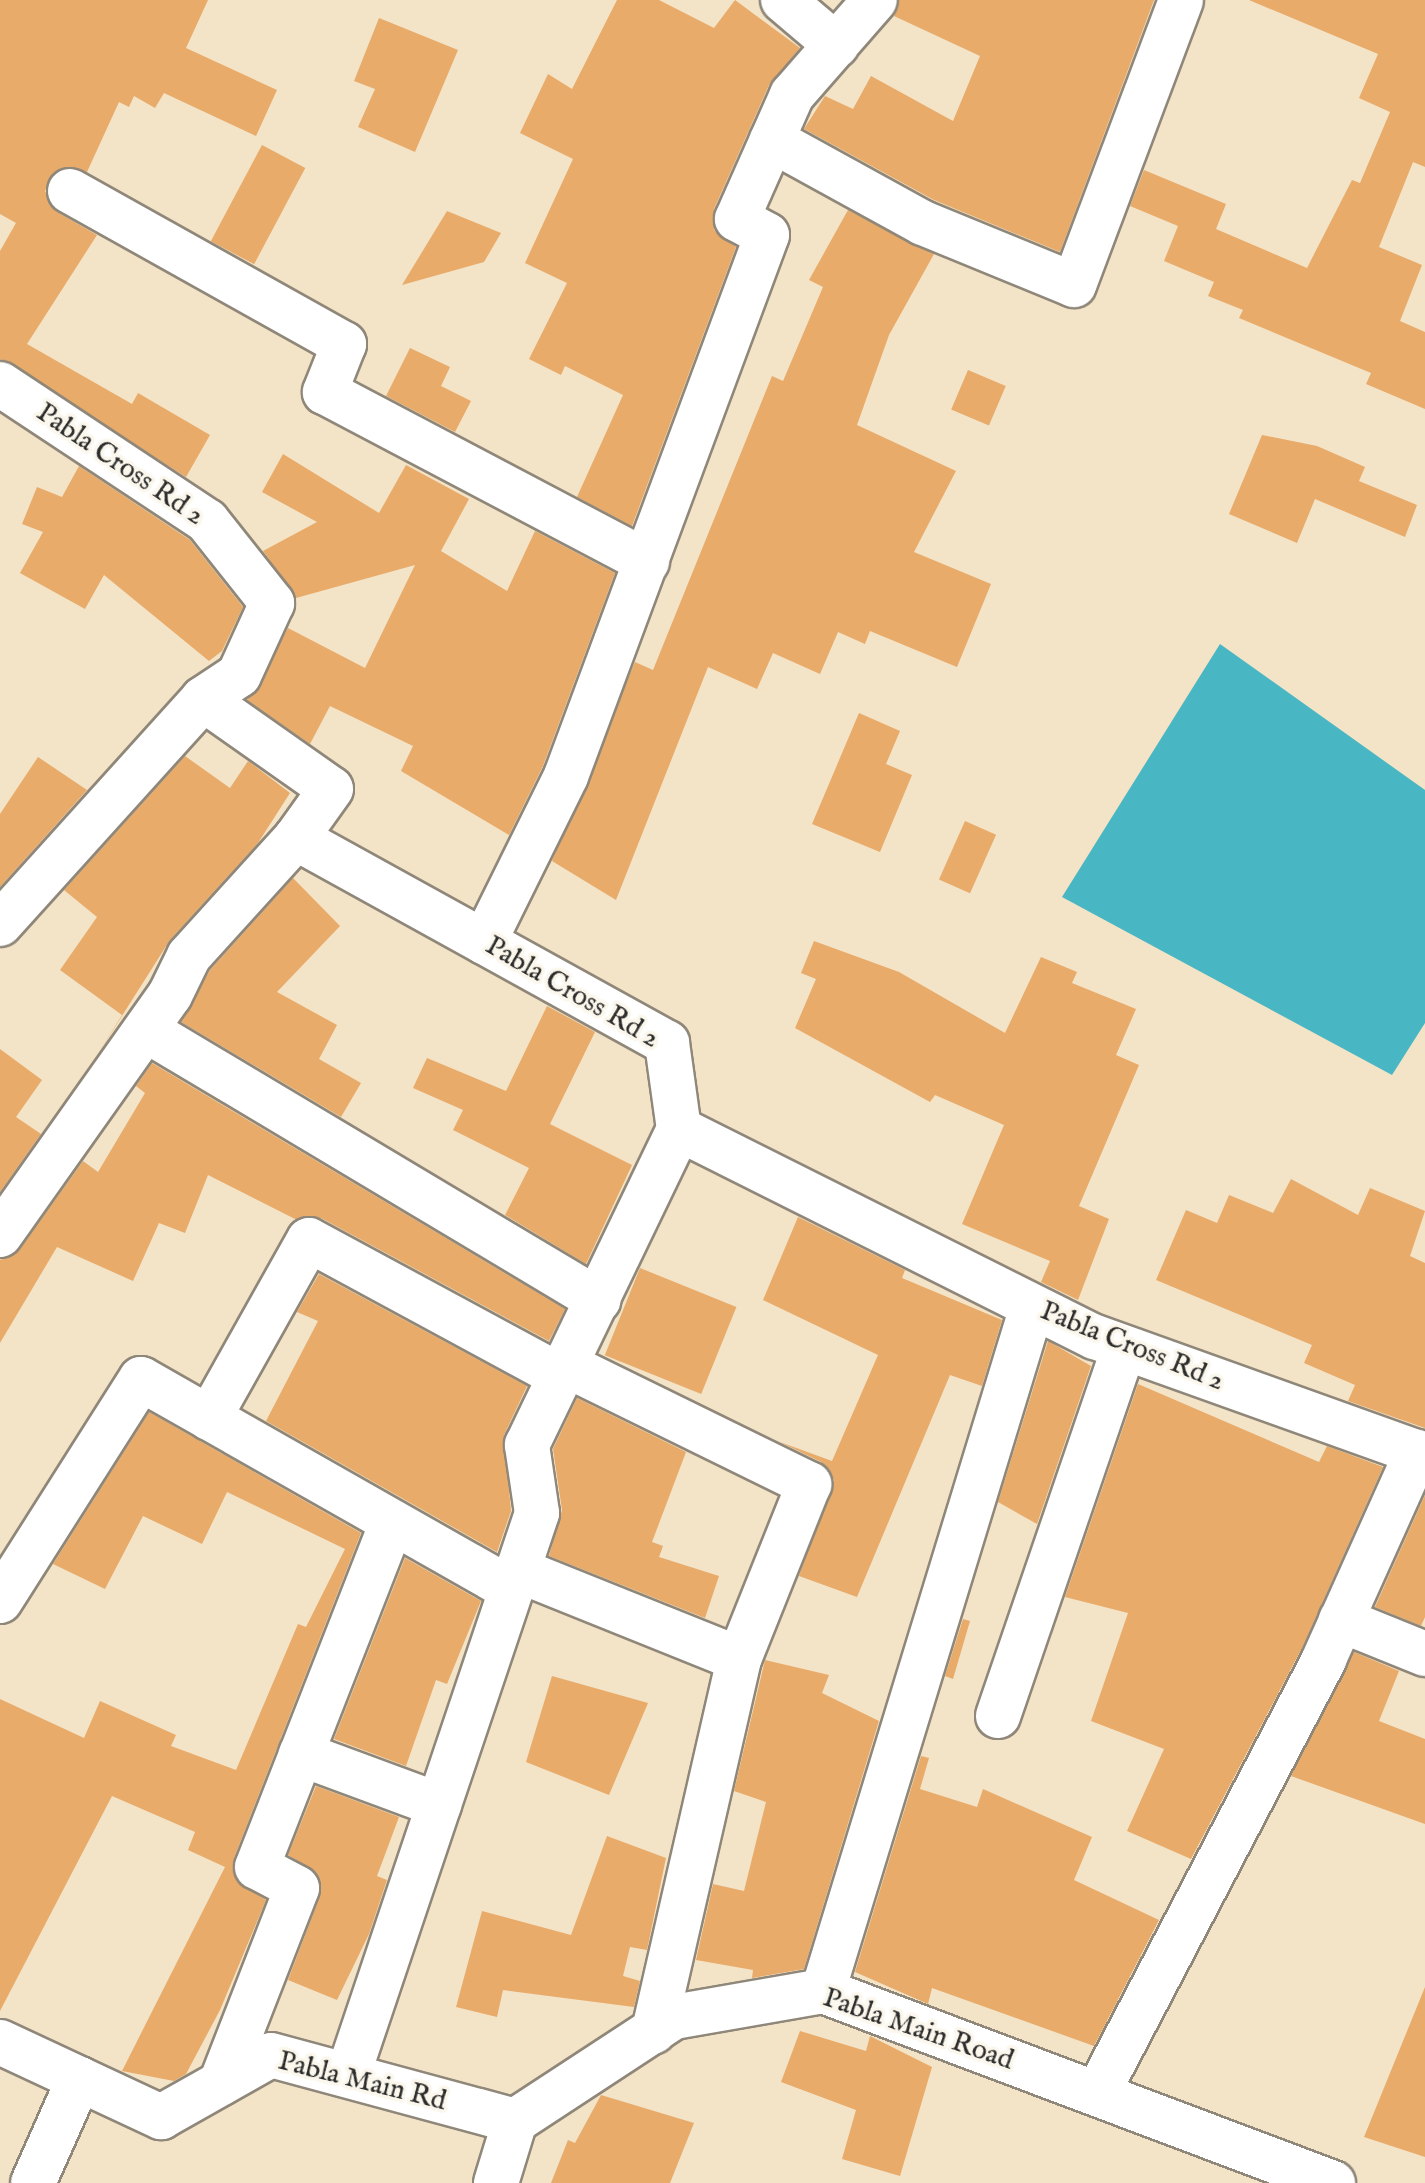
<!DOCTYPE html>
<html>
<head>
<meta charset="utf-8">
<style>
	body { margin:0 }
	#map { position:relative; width:1425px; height:2183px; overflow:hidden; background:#f3e3c7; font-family:"IM FELL English",serif }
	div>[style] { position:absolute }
	.water>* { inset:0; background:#49b6c3 }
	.building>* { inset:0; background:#e8ab6a; transform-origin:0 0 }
	.roads { filter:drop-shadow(2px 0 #8f8779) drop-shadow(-2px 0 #8f8779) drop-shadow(0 2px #8f8779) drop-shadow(0 -2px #8f8779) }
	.minor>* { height:44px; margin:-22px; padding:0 22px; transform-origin:22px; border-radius:22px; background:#fff }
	span { translate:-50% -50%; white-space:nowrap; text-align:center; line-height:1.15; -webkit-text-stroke:7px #fbf7ec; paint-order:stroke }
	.street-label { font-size:28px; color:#2b2b2b }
</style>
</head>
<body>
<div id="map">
	<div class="water">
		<div style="clip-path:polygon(1220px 644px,1425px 790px,1425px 1023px,1392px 1075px,1062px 897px)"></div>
	</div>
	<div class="building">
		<div style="clip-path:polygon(0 0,208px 0,186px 48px,277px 90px,256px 136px,164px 93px,155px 108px,134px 96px,129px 107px,119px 102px,87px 172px,58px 169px,45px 191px,57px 212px,97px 235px,27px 344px,132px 404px,138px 393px,210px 435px,186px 477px,0 359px,0 251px,16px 223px,0 214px)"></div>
		<div style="clip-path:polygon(617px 0,659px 0,714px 28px,735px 0,800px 48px,769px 85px,714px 209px,714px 230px,736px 247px,632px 526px,577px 497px,623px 395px,565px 366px,561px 375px,529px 359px,567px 283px,525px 263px,573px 159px,520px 133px,548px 74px,572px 89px)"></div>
		<div style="clip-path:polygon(899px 0,1154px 0,1060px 252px,934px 200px,804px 129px,825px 96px,853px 109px,871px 76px,953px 121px,980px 56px,894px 16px)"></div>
		<div style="clip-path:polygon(1249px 0,1425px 0,1425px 167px,1413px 162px,1379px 247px,1422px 265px,1400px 321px,1425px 332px,1425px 409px,1366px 384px,1371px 373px,1239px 318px,1243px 310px,1208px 296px,1214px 282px,1164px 261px,1178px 226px,1130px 206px,1144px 170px,1226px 204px,1216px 229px,1307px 268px,1352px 180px,1360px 183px,1390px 112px,1359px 98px,1378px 54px)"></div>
		<div style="clip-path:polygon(379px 18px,458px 50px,415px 152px,358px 127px,375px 89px,354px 81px)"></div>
		<div style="left:262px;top:145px;width:49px;height:109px;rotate:28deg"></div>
		<div style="clip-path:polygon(848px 210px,934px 254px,889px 335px,857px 425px,956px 471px,914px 552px,991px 584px,957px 667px,870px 631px,865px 644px,838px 632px,820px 674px,773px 653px,757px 689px,708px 667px,616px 900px,552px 861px,635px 662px,653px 670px,772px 376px,783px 381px,823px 287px,809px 280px)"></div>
		<div style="clip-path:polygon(447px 211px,501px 233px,484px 262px,402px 285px)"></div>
		<div style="clip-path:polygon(410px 348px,450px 367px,441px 386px,471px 401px,455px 432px,386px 396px)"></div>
		<div style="left:968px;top:370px;width:41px;height:43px;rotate:23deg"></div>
		<div style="clip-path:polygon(1262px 435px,1317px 446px,1365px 467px,1359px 481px,1417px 505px,1405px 537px,1315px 499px,1297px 543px,1229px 514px)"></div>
		<div style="clip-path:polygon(283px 454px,379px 513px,406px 465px,469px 499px,441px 551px,507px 591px,535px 531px,615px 573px,543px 766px,509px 835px,401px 771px,413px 746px,330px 706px,310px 744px,247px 700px,288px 628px,365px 668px,415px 565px,296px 598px,263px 551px,317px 522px,262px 492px)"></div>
		<div style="clip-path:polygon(79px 466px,190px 540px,243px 607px,222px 651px,209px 661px,104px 575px,85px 609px,20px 573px,43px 532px,22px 524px,37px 487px,62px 497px)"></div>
		<div style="clip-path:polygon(859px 713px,900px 731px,886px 764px,912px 775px,880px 852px,812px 824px)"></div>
		<div style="clip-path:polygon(185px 756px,230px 788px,248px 761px,290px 793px,258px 843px,170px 940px,96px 1057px,122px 1015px,60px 970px,97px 917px,64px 890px)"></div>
		<div style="clip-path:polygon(38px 757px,87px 790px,0 887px,0 814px)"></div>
		<div style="left:965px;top:821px;width:34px;height:64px;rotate:24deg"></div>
		<div style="clip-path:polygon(293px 878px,340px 926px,277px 992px,337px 1025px,319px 1059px,361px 1083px,341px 1117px,181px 1022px,210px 970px)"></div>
		<div style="clip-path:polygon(814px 941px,899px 972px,1005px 1033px,1041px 957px,1077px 972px,1072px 983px,1136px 1009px,1116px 1055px,1139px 1065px,1079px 1206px,1109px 1219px,1078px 1300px,1041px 1282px,1050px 1261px,962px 1224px,1004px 1125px,935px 1095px,930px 1102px,795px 1028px,816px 979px,801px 973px)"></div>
		<div style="clip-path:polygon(547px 1006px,595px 1032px,550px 1124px,632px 1165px,586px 1264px,505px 1215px,529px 1168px,453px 1130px,463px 1110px,413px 1088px,427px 1058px,506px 1091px)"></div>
		<div style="clip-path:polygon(0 1049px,42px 1080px,16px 1117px,41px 1134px,0 1192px)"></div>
		<div style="clip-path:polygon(152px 1063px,565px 1309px,549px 1341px,321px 1218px,295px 1219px,208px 1175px,185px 1233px,159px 1223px,133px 1281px,57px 1247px,0 1343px,0 1260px,20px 1249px,83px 1161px,98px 1172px,145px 1093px,136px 1086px)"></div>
		<div style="clip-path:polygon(1291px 1179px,1358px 1215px,1370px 1188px,1425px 1211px,1410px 1256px,1425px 1263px,1425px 1428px,1348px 1401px,1355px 1385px,1304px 1363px,1312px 1345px,1156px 1280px,1186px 1210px,1217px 1223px,1229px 1195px,1273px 1213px)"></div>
		<div style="clip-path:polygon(798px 1217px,905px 1270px,902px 1278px,1002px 1320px,982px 1386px,950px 1375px,857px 1597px,799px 1576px,834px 1480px,821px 1462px,780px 1442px,832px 1461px,878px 1355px,763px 1300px)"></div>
		<div style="left:640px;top:1268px;width:104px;height:94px;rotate:22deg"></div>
		<div style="clip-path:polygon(319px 1274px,527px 1386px,504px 1435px,511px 1511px,497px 1552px,266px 1421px,318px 1321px,297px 1312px)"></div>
		<div style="clip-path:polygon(1048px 1341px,1091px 1366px,1037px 1524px,998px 1502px)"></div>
		<div style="clip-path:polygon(1138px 1384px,1319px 1462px,1327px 1446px,1383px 1467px,1302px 1648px,1191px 1859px,1127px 1831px,1164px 1749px,1091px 1721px,1128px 1613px,1065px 1597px)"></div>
		<div style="clip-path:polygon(577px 1398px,686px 1452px,652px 1542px,663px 1546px,659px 1557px,719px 1576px,705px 1618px,549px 1556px,562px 1510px,553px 1449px)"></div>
		<div style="clip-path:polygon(149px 1412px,361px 1533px,234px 1858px,237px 1882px,266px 1900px,220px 2010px,186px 2074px,174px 2081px,122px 2071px,225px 1867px,188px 1850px,195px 1832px,112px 1796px,0 2011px,0 1699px,84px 1738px,100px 1701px,176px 1735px,171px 1746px,236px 1770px,298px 1624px,306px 1627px,345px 1549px,227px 1492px,202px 1544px,143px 1516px,105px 1589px,53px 1564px)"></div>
		<div style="clip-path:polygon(1425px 1495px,1425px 1617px,1421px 1626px,1375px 1607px)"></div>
		<div style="clip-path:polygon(405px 1558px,481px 1601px,447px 1684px,436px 1680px,406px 1766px,334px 1739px)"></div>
		<div style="clip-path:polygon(963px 1619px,970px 1621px,953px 1679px,945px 1676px)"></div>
		<div style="clip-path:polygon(1354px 1652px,1399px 1671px,1379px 1721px,1425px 1739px,1425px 1824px,1291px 1776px)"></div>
		<div style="clip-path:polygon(765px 1660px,829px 1675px,822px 1693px,879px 1721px,804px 1969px,752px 1978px,753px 1970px,696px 1960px,713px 1884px,744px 1891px,766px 1802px,734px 1791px)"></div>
		<div style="clip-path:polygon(552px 1676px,648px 1703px,609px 1795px,526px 1762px)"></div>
		<div style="clip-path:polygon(921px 1756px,929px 1758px,920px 1789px,977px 1807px,983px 1789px,1092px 1837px,1074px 1880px,1159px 1920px,1094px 2046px,932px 1988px,928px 2004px,855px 1972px)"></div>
		<div style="clip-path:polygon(316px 1786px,399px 1817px,377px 1876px,387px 1880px,369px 1934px,337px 2000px,288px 1980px,320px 1896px,317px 1873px,288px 1855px)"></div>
		<div style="clip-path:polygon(607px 1836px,666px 1858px,647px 1950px,630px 1947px,623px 1976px,640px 1981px,634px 2007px,503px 1990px,497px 2017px,456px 2007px,482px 1911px,571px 1935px)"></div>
		<div style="clip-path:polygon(1425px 1987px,1425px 2157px,1364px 2137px)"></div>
		<div style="clip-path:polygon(800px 2031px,866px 2051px,870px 2036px,932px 2067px,900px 2176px,842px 2159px,856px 2110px,781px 2082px)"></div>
		<div style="clip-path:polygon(601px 2095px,694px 2123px,670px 2183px,551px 2183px,568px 2140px,575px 2143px)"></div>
	</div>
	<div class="roads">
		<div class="minor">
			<div style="left:783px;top:0;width:70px;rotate:40.3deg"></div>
			<div style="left:772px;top:140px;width:172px;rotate:28.8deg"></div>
			<div style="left:923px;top:223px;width:163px;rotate:22.3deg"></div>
			<div style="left:1074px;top:285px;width:304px;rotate:-69.4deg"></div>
			<div style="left:70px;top:191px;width:314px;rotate:29.2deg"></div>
			<div style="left:344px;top:344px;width:52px;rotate:111.6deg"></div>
			<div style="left:325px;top:392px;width:364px;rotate:27.8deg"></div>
			<div style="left:0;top:384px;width:248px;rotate:33.5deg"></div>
			<div style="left:207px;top:521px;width:105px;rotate:51.6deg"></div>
			<div style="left:272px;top:603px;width:79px;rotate:114.6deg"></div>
			<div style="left:239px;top:675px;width:43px;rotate:146.3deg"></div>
			<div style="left:203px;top:699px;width:156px;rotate:35.1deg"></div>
			<div style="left:331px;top:789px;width:60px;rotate:125.5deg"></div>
			<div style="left:296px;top:838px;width:424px;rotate:28.9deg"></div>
			<div style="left:667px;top:1043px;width:87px;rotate:82.1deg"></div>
			<div style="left:0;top:924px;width:303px;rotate:-47.9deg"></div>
			<div style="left:484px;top:942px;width:185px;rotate:-63.7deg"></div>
			<div style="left:566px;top:776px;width:577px;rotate:-69.62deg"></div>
			<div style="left:767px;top:235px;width:34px;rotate:-152deg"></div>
			<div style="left:737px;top:219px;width:136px;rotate:-66.1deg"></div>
			<div style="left:792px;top:95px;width:126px;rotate:-48.9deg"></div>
			<div style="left:146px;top:1030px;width:527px;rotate:30.85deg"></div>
			<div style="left:679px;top:1129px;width:465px;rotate:26.6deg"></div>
			<div style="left:1095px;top:1337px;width:350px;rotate:19.7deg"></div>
			<div style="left:0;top:1235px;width:294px;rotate:-54.7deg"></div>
			<div style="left:170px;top:995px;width:43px;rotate:-64deg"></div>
			<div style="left:189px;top:956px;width:159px;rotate:-47.8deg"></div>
			<div style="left:566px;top:1365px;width:271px;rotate:26.1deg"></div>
			<div style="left:809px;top:1484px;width:188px;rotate:111.8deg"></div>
			<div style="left:739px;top:1659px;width:382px;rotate:102.9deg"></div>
			<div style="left:209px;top:1418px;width:204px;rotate:-60.7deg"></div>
			<div style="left:309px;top:1240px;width:286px;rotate:28.4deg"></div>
			<div style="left:518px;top:1570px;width:238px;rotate:21.9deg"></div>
			<div style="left:0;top:1601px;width:263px;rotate:-57.6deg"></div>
			<div style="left:141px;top:1379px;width:425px;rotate:29.6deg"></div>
			<div style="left:1341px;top:1620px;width:91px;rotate:22deg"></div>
			<div style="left:998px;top:1716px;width:389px;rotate:-71.1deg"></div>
			<div style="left:301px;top:1754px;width:147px;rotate:20.3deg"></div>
			<div style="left:823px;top:1991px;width:715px;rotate:-73.01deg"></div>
			<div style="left:0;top:2042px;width:178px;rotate:25deg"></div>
			<div style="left:161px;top:2117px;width:126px;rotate:-29.4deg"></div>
			<div style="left:271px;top:2055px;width:253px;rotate:15.1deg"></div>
			<div style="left:348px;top:2075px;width:593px;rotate:-71.41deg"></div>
			<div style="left:537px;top:1513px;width:69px;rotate:-98.4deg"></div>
			<div style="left:527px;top:1445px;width:351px;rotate:-64.3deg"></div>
			<div style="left:221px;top:2083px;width:209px;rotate:-68.7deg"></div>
			<div style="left:297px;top:1888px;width:45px;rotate:-152.3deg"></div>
			<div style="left:257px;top:1867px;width:370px;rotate:-68.6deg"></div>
			<div style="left:1097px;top:2094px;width:491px;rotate:-62.4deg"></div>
			<div style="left:1324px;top:1659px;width:227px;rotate:-65.8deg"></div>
			<div style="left:515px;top:2121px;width:190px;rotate:-33.2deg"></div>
			<div style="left:674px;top:2017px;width:151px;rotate:-9.9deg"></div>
			<div style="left:823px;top:1991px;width:545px;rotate:20.63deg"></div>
			<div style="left:33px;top:2183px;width:114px;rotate:-66.1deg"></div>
			<div style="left:496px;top:2183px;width:65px;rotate:-73deg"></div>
		</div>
	</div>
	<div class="street-label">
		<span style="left:120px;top:465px;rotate:34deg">Pabla Cross Rd 2</span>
		<span style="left:572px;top:993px;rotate:30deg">Pabla Cross Rd 2</span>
		<span style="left:1132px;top:1347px;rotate:22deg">Pabla Cross Rd 2</span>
		<span style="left:918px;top:2030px;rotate:19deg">Pabla Main Road</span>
		<span style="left:362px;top:2082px;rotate:14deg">Pabla Main Rd</span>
	</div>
</div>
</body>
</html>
